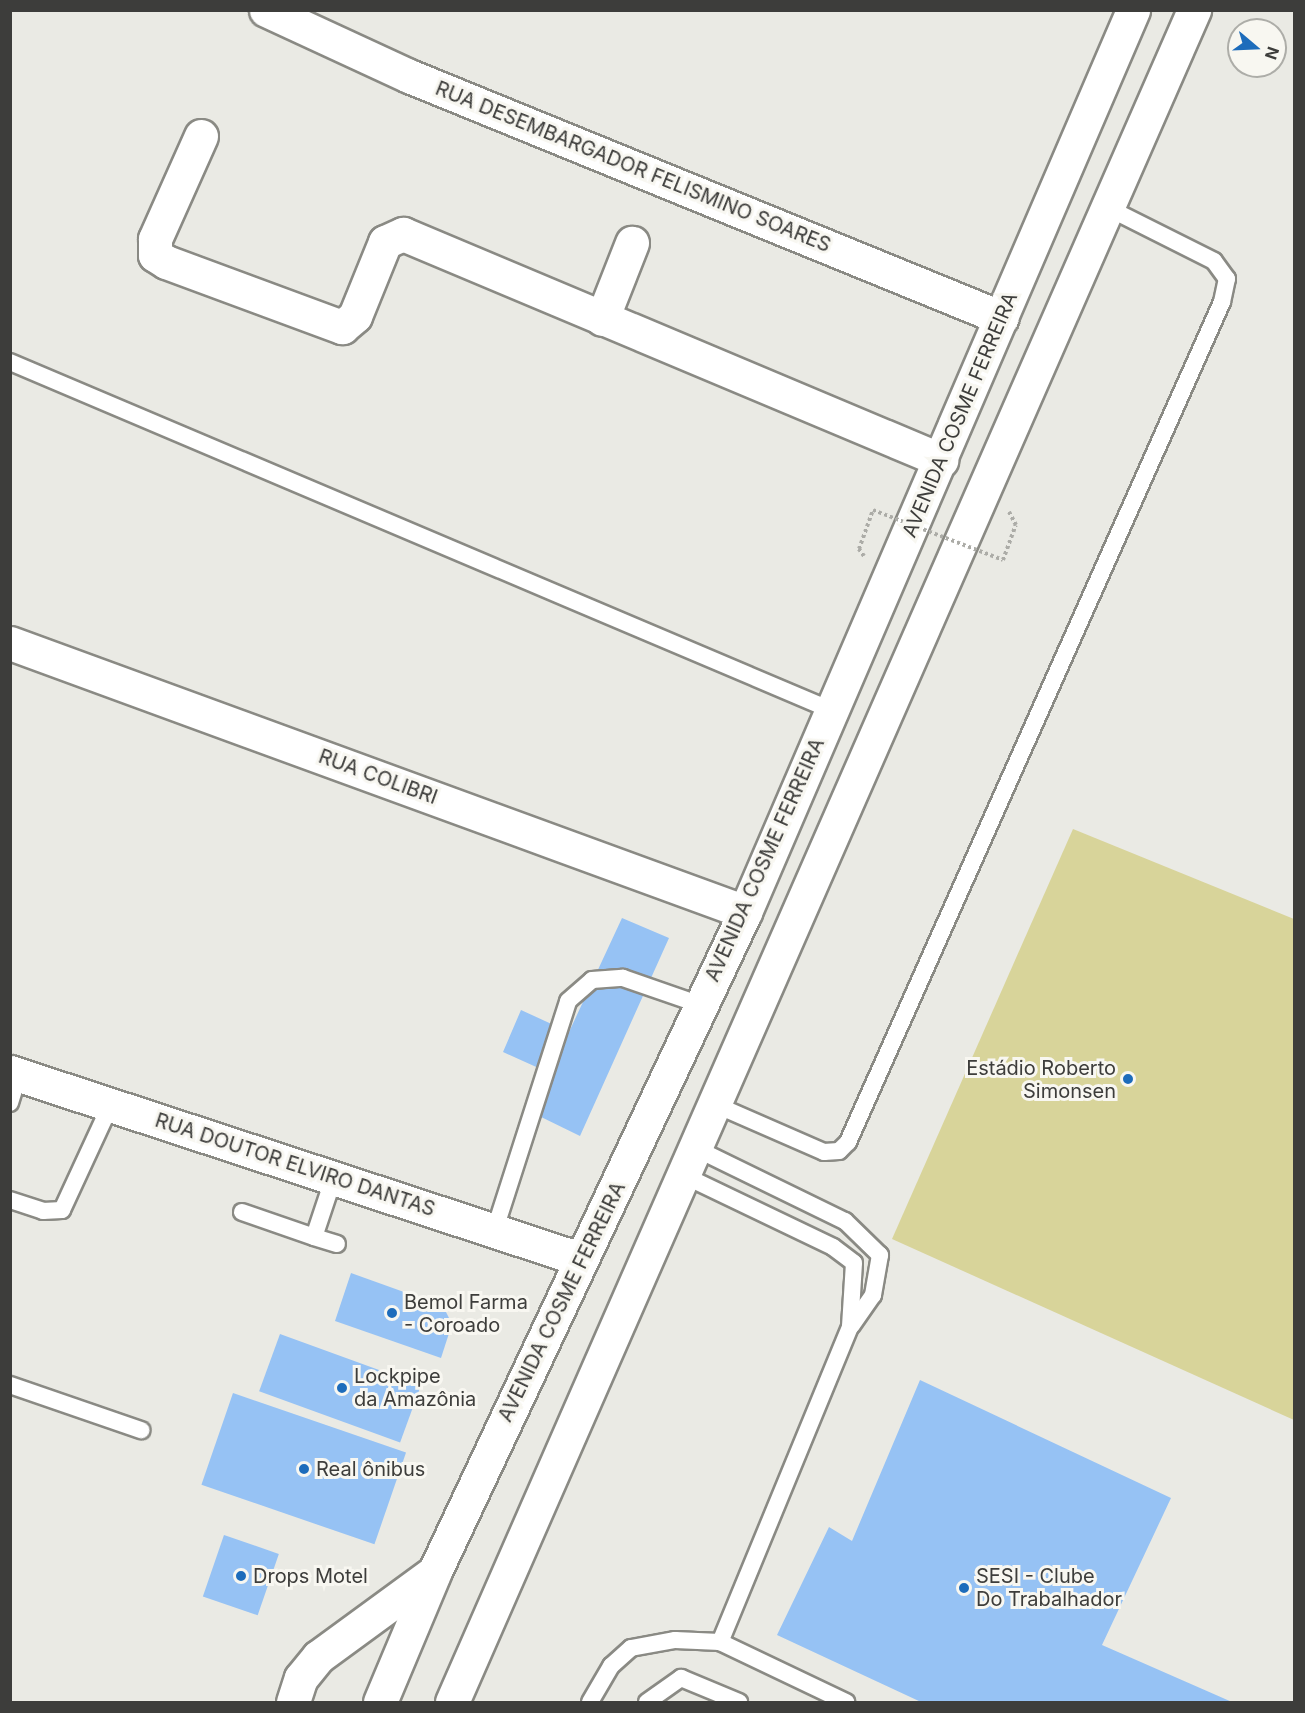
<!DOCTYPE html>
<html>
<head>
<meta charset="utf-8">
<style>
	body { margin:0 }
	#map { position:relative; width:1305px; height:1713px; overflow:hidden; background:#eaeae4; font-family:Inter,sans-serif }
	div>[style] { position:absolute }
	.green>* { inset:0; background:#d8d49a }
	.building>* { inset:0; background:#96c2f4; transform-origin:0 0 }
	.path>* { height:4px; margin-top:-2px; transform-origin:0; background:repeating-linear-gradient(90deg,#acaca7 0 3px,transparent 0 6px) }
	.roads { filter:drop-shadow(2px 0 #8a8a84) drop-shadow(-2px 0 #8a8a84) drop-shadow(0 2px #8a8a84) drop-shadow(0 -2px #8a8a84) }
	.lane>* { height:16px; margin:-8px; padding:0 8px; transform-origin:8px; border-radius:8px; background:#fff }
	.street>* { height:33px; margin:-16.5px; padding:0 16.5px; transform-origin:16.5px; border-radius:16.5px; background:#fff }
	.secondary>* { height:33px; margin:-16.5px; padding:0 16.5px; transform-origin:16.5px; border-radius:16.5px; background:#fff }
	.primary>* { height:33px; margin:-16.5px; padding:0 16.5px; transform-origin:16.5px; border-radius:16.5px; background:#fff }
	.path-bridge>* { height:4px; margin-top:-2px; transform-origin:0; background:repeating-linear-gradient(90deg,#acaca7 0 3px,transparent 0 6px) }
	.dots>* { width:16px; height:16px; translate:-50% -50%; box-sizing:border-box; border:3px solid #f8f7f1; border-radius:50% }
	span { translate:-50% -50%; white-space:nowrap; text-align:center; line-height:1.15; -webkit-text-stroke:6px #f8f7f1; paint-order:stroke }
	.street-label { font-size:20px; color:#3d3d3b }
	.poi-label { font-size:20px; color:#3d3d3b }
	.right { translate:-100% -50%; text-align:right }
	.left { translate:0 -50%; text-align:left }
	.frame { position:absolute; inset:0; border:12px solid #3d3d3b; pointer-events:none }
	.north { position:absolute; left:1227px; top:18px; width:60px; height:60px; box-sizing:border-box; background:#f8f7f1; border:2px solid #adada8; border-radius:50%; rotate:109deg; font-size:16px; font-weight:700; line-height:24px; text-align:center; color:#3d3d3b }
	.north::after { content:''; display:block; margin:auto; width:21px; height:27px; background:#1d6cbb; clip-path:polygon(50% 0,100% 100%,50% 72%,0 100%) }
</style>
</head>
<body>
<div id="map">
	<div class="green">
		<div style="clip-path:polygon(1073px 829px,1294px 919px,1294px 1420px,892px 1239px)"></div>
	</div>
	<div class="building">
		<div style="clip-path:polygon(622px 918px,669px 938px,580px 1136px,537px 1115px,554px 1075px,503px 1052px,521px 1010px,569px 1032px)"></div>
		<div style="clip-path:polygon(351px 1273px,443px 1306px,452px 1324px,441px 1358px,335px 1321px)"></div>
		<div style="left:280px;top:1334px;width:150px;height:61px;rotate:20deg"></div>
		<div style="clip-path:polygon(920px 1380px,1171px 1498px,1102px 1645px,1232px 1702px,921px 1702px,777px 1635px,829px 1527px,852px 1541px)"></div>
		<div style="left:233px;top:1393px;width:183px;height:97px;rotate:19deg"></div>
		<div style="left:224px;top:1535px;width:58px;height:65px;rotate:19deg"></div>
	</div>
	<div class="path">
		<div style="left:864px;top:556px;width:9px;rotate:-126deg"></div>
		<div style="left:859px;top:549px;width:41px;rotate:-70.3deg"></div>
		<div style="left:1003px;top:560px;width:37px;rotate:-70deg"></div>
		<div style="left:1016px;top:525px;width:15px;rotate:-118deg"></div>
	</div>
	<div class="roads">
		<div class="lane">
			<div style="left:10px;top:362px;width:892px;rotate:22.97deg"></div>
			<div style="left:10px;top:1103px;width:30px;rotate:-73deg"></div>
			<div style="left:714px;top:1104px;width:120px;rotate:23.6deg"></div>
			<div style="left:824px;top:1152px;width:15px;rotate:-4deg"></div>
			<div style="left:839px;top:1151px;width:13px;rotate:-45deg"></div>
			<div style="left:848px;top:1142px;width:919px;rotate:-66deg"></div>
			<div style="left:1222px;top:302px;width:24px;rotate:-78deg"></div>
			<div style="left:1227px;top:279px;width:22px;rotate:-126deg"></div>
			<div style="left:1214px;top:261px;width:119px;rotate:-153.4deg"></div>
			<div style="left:695px;top:1148px;width:167px;rotate:26deg"></div>
			<div style="left:845px;top:1221px;width:49px;rotate:44.2deg"></div>
			<div style="left:880px;top:1255px;width:41px;rotate:99.9deg"></div>
			<div style="left:873px;top:1295px;width:37px;rotate:125deg"></div>
			<div style="left:683px;top:1175px;width:166px;rotate:25.6deg"></div>
			<div style="left:833px;top:1247px;width:26px;rotate:37deg"></div>
			<div style="left:854px;top:1263px;width:64px;rotate:93.6deg"></div>
			<div style="left:850px;top:1327px;width:341px;rotate:112.4deg"></div>
			<div style="left:720px;top:1642px;width:140px;rotate:25.5deg"></div>
			<div style="left:334px;top:1177px;width:63px;rotate:108.4deg"></div>
			<div style="left:314px;top:1237px;width:24px;rotate:17deg"></div>
			<div style="left:10px;top:1200px;width:35px;rotate:18deg"></div>
			<div style="left:43px;top:1211px;width:19px;rotate:-3deg"></div>
			<div style="left:62px;top:1210px;width:115px;rotate:-65.2deg"></div>
			<div style="left:242px;top:1212px;width:76px;rotate:19.1deg"></div>
			<div style="left:495px;top:1229px;width:239px;rotate:-72.2deg"></div>
			<div style="left:568px;top:1001px;width:32px;rotate:-41deg"></div>
			<div style="left:592px;top:980px;width:31px;rotate:-4deg"></div>
			<div style="left:623px;top:978px;width:83px;rotate:19.1deg"></div>
			<div style="left:10px;top:1385px;width:139px;rotate:19deg"></div>
			<div style="left:590px;top:1702px;width:42px;rotate:-59.7deg"></div>
			<div style="left:611px;top:1666px;width:27px;rotate:-42deg"></div>
			<div style="left:631px;top:1648px;width:45px;rotate:-10.3deg"></div>
			<div style="left:675px;top:1640px;width:45px;rotate:2.5deg"></div>
			<div style="left:647px;top:1702px;width:42px;rotate:-35.2deg"></div>
			<div style="left:681px;top:1678px;width:63px;rotate:22.5deg"></div>
		</div>
		<div class="street">
			<div style="left:201px;top:136px;width:113px;rotate:114.1deg"></div>
			<div style="left:155px;top:239px;width:16px;rotate:90deg"></div>
			<div style="left:155px;top:255px;width:13px;rotate:32deg"></div>
			<div style="left:166px;top:262px;width:188px;rotate:20.3deg"></div>
			<div style="left:342px;top:327px;width:17px;rotate:-40deg"></div>
			<div style="left:355px;top:316px;width:80px;rotate:-67.9deg"></div>
			<div style="left:385px;top:242px;width:20px;rotate:-24deg"></div>
			<div style="left:403px;top:234px;width:584px;rotate:22.79deg"></div>
			<div style="left:602px;top:319px;width:82px;rotate:-68.5deg"></div>
			<div style="left:10px;top:643px;width:783px;rotate:20.1deg"></div>
			<div style="left:10px;top:1072px;width:600px;rotate:18.16deg"></div>
		</div>
		<div class="secondary">
			<div style="left:266px;top:10px;width:157px;rotate:24.8deg"></div>
			<div style="left:409px;top:76px;width:640px;rotate:22.2deg"></div>
		</div>
		<div class="primary">
			<div style="left:293px;top:1702px;width:25px;rotate:-72deg"></div>
			<div style="left:301px;top:1678px;width:27px;rotate:-51deg"></div>
			<div style="left:318px;top:1657px;width:144px;rotate:-36.2deg"></div>
			<div style="left:380px;top:1702px;width:142px;rotate:-67.2deg"></div>
			<div style="left:435px;top:1571px;width:728px;rotate:-64.81deg"></div>
			<div style="left:745px;top:912px;width:982px;rotate:-66.72deg"></div>
			<div style="left:452px;top:1702px;width:1848px;rotate:-66.32deg"></div>
		</div>
	</div>
	<div class="path-bridge">
		<div style="left:873px;top:510px;width:139px;rotate:21deg"></div>
	</div>
	<div class="dots">
		<div style="left:1128px;top:1079px;background:#1d6cbb"></div>
		<div style="left:392px;top:1313px;background:#1d6cbb"></div>
		<div style="left:342px;top:1388px;background:#1d6cbb"></div>
		<div style="left:304px;top:1469px;background:#1d6cbb"></div>
		<div style="left:241px;top:1576px;background:#1d6cbb"></div>
		<div style="left:964px;top:1588px;background:#1d6cbb"></div>
	</div>
	<div class="street-label">
		<span style="left:633px;top:167px;rotate:22deg">RUA DESEMBARGADOR FELISMINO SOARES</span>
		<span style="left:960px;top:415px;rotate:-67deg">AVENIDA COSME FERREIRA</span>
		<span style="left:378px;top:777px;rotate:20deg">RUA COLIBRI</span>
		<span style="left:765px;top:860px;rotate:-66deg">AVENIDA COSME FERREIRA</span>
		<span style="left:295px;top:1165px;rotate:18deg">RUA DOUTOR ELVIRO DANTAS</span>
		<span style="left:562px;top:1302px;rotate:-64deg">AVENIDA COSME FERREIRA</span>
	</div>
	<div class="poi-label">
		<span class="right" style="left:1116px;top:1080px">Estádio Roberto<br>Simonsen</span>
		<span class="left" style="left:404px;top:1314px">Bemol Farma<br>- Coroado</span>
		<span class="left" style="left:354px;top:1388px">Lockpipe<br>da Amazônia</span>
		<span class="left" style="left:316px;top:1469px">Real ônibus</span>
		<span class="left" style="left:253px;top:1576px">Drops Motel</span>
		<span class="left" style="left:976px;top:1588px">SESI - Clube<br>Do Trabalhador</span>
	</div>
	<div class="frame"></div>
	<div class="north">N</div>
</div>
</body>
</html>
